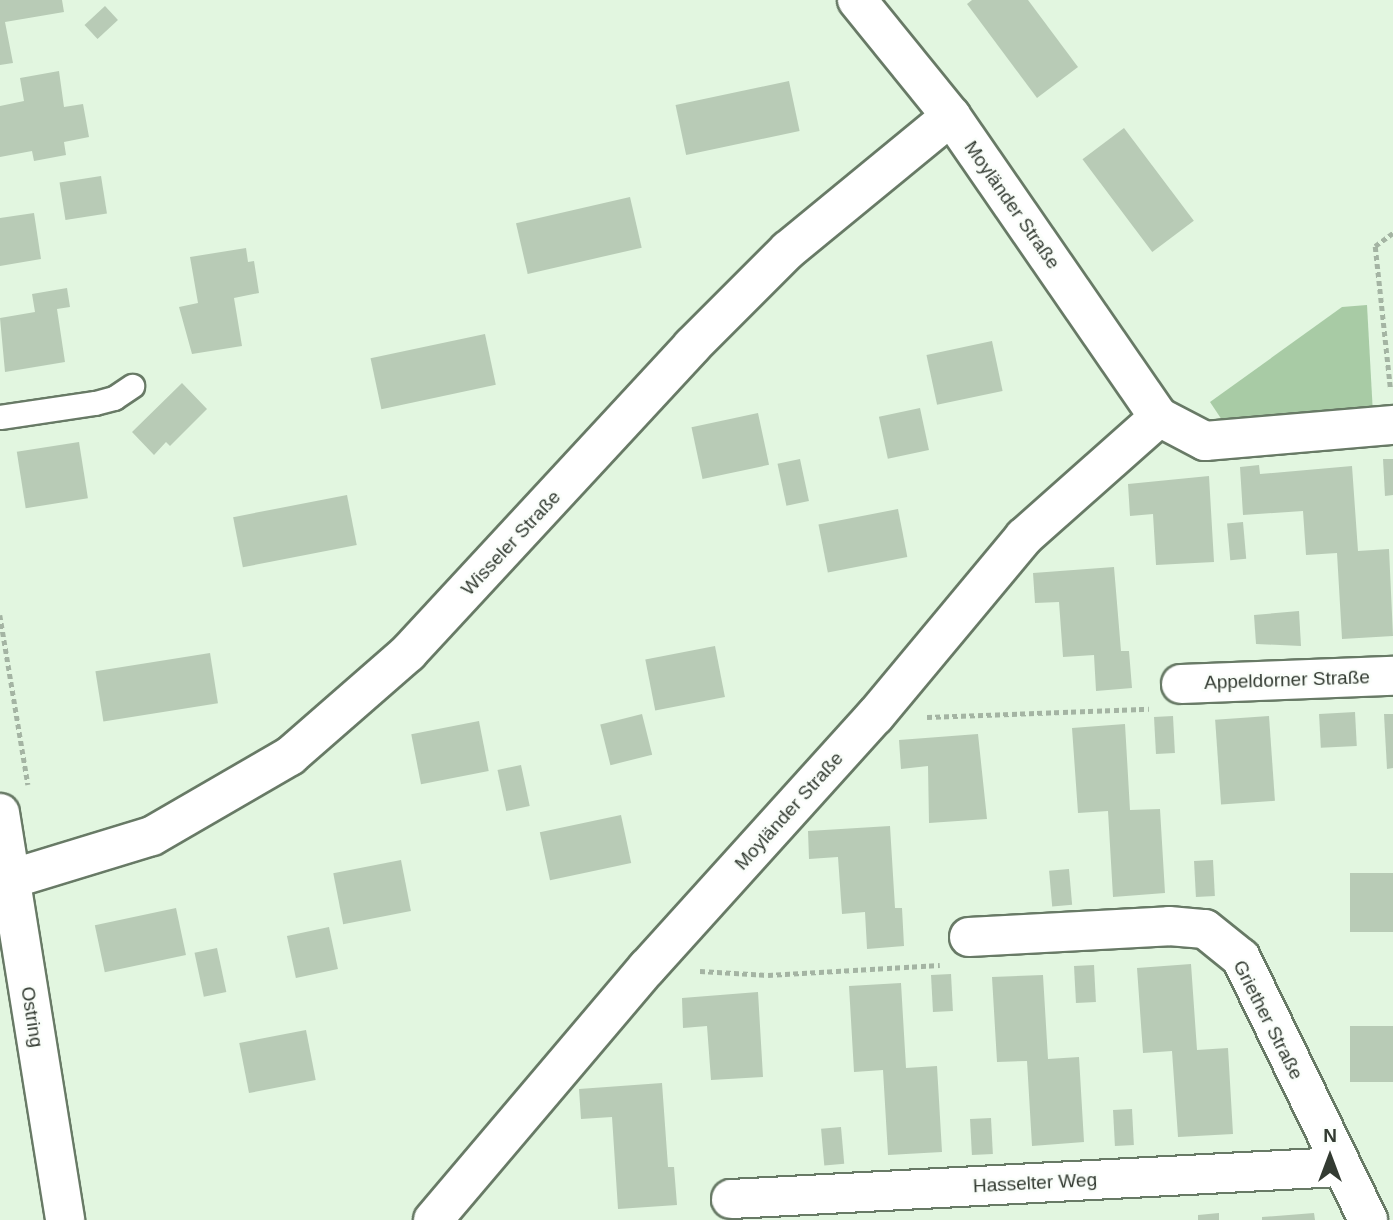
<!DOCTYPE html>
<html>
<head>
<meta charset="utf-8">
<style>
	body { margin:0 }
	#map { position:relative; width:1393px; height:1220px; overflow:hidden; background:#e2f6e0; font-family:Helvetica,sans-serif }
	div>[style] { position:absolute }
	.green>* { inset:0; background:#a8cba5 }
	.building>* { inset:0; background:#b8cbb6; transform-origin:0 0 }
	.path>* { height:4.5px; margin-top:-2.25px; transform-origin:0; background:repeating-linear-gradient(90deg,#a4b4a3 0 5px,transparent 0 8.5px) }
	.roads { filter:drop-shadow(2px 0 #687a66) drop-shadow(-2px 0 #687a66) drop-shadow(0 2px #687a66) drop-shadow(0 -2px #687a66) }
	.lane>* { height:23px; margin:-11.5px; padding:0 11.5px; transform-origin:11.5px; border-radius:11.5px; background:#fff }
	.street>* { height:38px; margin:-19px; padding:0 19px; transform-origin:19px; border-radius:19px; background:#fff }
	.secondary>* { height:38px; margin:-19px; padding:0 19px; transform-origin:19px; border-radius:19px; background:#fff }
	span { translate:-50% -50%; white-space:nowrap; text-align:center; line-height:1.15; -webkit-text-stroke:5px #fafefa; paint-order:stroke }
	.street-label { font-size:19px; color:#333b32 }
	.north { position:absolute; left:1295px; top:1122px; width:70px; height:70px; -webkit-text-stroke:5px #fafefa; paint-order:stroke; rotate:0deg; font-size:19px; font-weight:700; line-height:28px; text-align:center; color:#333b32 }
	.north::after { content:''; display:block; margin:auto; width:24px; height:32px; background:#333b32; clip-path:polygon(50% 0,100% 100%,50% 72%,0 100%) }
</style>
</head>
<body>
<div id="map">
	<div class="green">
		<div style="clip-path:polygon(1367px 305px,1373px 414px,1224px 423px,1210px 402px,1342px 307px)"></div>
	</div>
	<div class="building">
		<div style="clip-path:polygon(0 0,62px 0,64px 12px,5px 22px,13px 63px,0 65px)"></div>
		<div style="clip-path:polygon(972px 0,1028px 0,1078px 67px,1037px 98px,967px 4px)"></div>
		<div style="left:105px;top:6px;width:19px;height:28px;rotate:47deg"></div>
		<div style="clip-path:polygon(59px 71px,64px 107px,83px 104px,89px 137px,64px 142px,66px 155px,34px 161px,32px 151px,0 157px,0 106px,24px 101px,20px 78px)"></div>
		<div style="left:789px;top:81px;width:51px;height:116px;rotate:78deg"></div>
		<div style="left:1124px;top:128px;width:116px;height:52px;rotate:53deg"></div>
		<div style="left:101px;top:176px;width:38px;height:42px;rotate:81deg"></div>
		<div style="left:630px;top:197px;width:52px;height:117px;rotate:77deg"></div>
		<div style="clip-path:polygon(34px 213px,41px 259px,0 266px,0 218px)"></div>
		<div style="clip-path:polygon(246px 248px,248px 262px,254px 261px,259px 293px,234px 298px,242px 346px,192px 354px,179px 307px,198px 303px,190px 257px)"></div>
		<div style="clip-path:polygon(67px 288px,70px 307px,57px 309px,65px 362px,5px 372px,0 318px,35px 312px,32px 294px)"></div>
		<div style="left:485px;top:334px;width:52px;height:117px;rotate:78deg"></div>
		<div style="left:992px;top:341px;width:51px;height:67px;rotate:78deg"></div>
		<div style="clip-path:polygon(182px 383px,207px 409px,170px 446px,166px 442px,154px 455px,132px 432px)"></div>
		<div style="left:920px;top:408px;width:43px;height:42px;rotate:78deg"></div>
		<div style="left:758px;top:413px;width:53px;height:68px;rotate:78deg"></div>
		<div style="left:79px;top:442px;width:57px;height:63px;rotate:81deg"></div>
		<div style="left:800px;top:459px;width:43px;height:23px;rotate:78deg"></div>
		<div style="clip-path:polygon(1383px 459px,1393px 459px,1393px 495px,1385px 496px)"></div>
		<div style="clip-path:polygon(1259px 465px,1260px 474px,1352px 466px,1358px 551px,1389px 549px,1393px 636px,1342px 639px,1337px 553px,1306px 555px,1303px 511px,1243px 515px,1240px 467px)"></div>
		<div style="clip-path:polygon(1209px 476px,1214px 562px,1156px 565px,1153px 514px,1130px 516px,1128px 484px)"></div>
		<div style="left:347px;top:495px;width:51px;height:116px;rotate:79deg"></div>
		<div style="left:898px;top:509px;width:49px;height:81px;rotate:79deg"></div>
		<div style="left:1243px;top:522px;width:37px;height:16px;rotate:85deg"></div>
		<div style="clip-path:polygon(1114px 567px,1121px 651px,1129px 651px,1132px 688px,1096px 691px,1094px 655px,1063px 657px,1059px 602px,1035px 603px,1033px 573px)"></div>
		<div style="clip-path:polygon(1299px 611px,1301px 646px,1256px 644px,1254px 615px)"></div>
		<div style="left:715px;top:646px;width:52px;height:71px;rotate:79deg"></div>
		<div style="left:210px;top:653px;width:51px;height:116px;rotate:81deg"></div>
		<div style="left:1355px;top:712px;width:34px;height:36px;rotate:87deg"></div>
		<div style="left:642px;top:714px;width:42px;height:43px;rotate:76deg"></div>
		<div style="clip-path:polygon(1384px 714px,1393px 714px,1393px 768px,1387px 769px)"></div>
		<div style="left:1173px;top:716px;width:37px;height:19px;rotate:87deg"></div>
		<div style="left:1269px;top:716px;width:85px;height:54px;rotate:86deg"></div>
		<div style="left:479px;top:721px;width:51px;height:69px;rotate:79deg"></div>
		<div style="clip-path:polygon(1125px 724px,1130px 810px,1160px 809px,1165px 893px,1113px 897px,1108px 811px,1078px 813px,1072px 728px)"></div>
		<div style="clip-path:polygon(978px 734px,987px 819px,929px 823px,928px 766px,901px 769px,899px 740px)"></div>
		<div style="left:521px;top:765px;width:42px;height:24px;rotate:78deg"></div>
		<div style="left:621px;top:815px;width:49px;height:83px;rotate:78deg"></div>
		<div style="clip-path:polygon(890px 826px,895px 908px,902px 908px,904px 946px,867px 949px,865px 912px,842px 914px,838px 857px,809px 859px,808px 831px)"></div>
		<div style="left:401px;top:860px;width:52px;height:69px;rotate:79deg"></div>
		<div style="left:1213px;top:860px;width:36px;height:19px;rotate:87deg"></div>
		<div style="left:1069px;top:869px;width:36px;height:20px;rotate:85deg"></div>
		<div style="left:1393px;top:873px;width:59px;height:43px;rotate:90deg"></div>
		<div style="left:176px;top:908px;width:48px;height:83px;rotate:78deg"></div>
		<div style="left:329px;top:927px;width:43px;height:43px;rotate:78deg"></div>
		<div style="left:217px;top:948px;width:45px;height:23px;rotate:78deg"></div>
		<div style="clip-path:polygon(1191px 964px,1197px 1050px,1228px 1048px,1233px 1134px,1178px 1137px,1172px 1051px,1143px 1053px,1137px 968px)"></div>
		<div style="left:1094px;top:965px;width:37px;height:20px;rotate:87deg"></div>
		<div style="left:951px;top:974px;width:37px;height:20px;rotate:87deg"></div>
		<div style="clip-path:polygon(1043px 975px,1048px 1059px,1079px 1057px,1084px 1142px,1032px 1146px,1027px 1061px,997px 1062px,992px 977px)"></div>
		<div style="clip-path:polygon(901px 983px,906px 1068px,937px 1066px,942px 1152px,888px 1155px,883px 1070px,854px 1072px,849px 986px)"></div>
		<div style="clip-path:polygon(758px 992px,763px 1077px,711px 1080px,707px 1026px,683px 1028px,682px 998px)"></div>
		<div style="left:1393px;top:1026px;width:56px;height:43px;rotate:90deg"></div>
		<div style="left:306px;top:1030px;width:51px;height:68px;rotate:79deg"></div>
		<div style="clip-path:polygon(662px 1083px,668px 1167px,674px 1167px,677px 1205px,618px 1209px,612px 1117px,581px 1119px,579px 1089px)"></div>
		<div style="left:1132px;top:1109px;width:36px;height:19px;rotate:87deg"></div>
		<div style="left:991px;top:1118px;width:36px;height:21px;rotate:87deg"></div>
		<div style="left:841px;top:1127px;width:37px;height:20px;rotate:85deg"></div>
		<div style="clip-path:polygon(1219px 1213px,1219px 1220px,1198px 1220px,1198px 1215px)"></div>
		<div style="clip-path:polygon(1314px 1213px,1315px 1220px,1262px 1220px,1262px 1217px)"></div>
	</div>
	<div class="path">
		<div style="left:1390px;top:387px;width:142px;rotate:-96.1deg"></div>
		<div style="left:1375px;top:246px;width:22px;rotate:-36deg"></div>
		<div style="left:0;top:615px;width:172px;rotate:80.6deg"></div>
		<div style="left:927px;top:717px;width:222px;rotate:-2.1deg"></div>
		<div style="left:700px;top:971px;width:68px;rotate:3.4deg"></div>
		<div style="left:768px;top:975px;width:172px;rotate:-3.3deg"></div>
	</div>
	<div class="roads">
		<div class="lane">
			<div style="left:0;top:417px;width:96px;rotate:-8.4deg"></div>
			<div style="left:95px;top:403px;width:20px;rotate:-15deg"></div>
			<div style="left:114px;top:398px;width:22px;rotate:-34deg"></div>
		</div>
		<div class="street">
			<div style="left:857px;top:0;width:149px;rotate:51deg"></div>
			<div style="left:951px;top:116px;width:366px;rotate:55.4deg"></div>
			<div style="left:1159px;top:417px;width:52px;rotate:27.6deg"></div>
			<div style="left:1205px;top:441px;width:189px;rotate:-4.9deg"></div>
			<div style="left:1181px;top:684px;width:212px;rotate:-2.2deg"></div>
			<div style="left:11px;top:879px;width:147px;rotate:-17deg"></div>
			<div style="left:152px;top:836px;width:160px;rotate:-30.1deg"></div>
			<div style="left:290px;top:756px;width:157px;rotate:-41.1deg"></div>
			<div style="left:408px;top:653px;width:418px;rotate:-47.2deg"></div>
			<div style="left:692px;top:346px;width:136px;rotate:-45deg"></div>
			<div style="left:788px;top:250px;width:211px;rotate:-39.4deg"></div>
			<div style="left:969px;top:937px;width:200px;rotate:-3.1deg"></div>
			<div style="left:1169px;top:926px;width:36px;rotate:5deg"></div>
			<div style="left:1205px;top:929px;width:46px;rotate:38.9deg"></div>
			<div style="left:1241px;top:958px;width:291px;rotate:64.1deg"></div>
			<div style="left:731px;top:1199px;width:609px;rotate:-3.01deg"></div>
			<div style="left:433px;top:1220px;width:331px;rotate:-49.7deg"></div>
			<div style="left:647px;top:968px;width:340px;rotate:-47.9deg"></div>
			<div style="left:875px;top:716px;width:233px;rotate:-50.2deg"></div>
			<div style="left:1024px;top:537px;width:181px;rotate:-41.6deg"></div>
		</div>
		<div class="secondary">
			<div style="left:0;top:813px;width:412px;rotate:80.9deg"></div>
		</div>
	</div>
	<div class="street-label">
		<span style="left:1012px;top:205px;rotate:55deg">Moyländer Straße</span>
		<span style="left:511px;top:543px;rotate:-47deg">Wisseler Straße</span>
		<span style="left:1287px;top:680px;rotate:-2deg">Appeldorner Straße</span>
		<span style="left:789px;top:811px;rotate:-48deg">Moyländer Straße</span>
		<span style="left:32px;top:1017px;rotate:81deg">Ostring</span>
		<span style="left:1268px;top:1020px;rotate:63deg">Griether Straße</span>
		<span style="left:1035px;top:1183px;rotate:-3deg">Hasselter Weg</span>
	</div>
	<div class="north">N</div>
</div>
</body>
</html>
